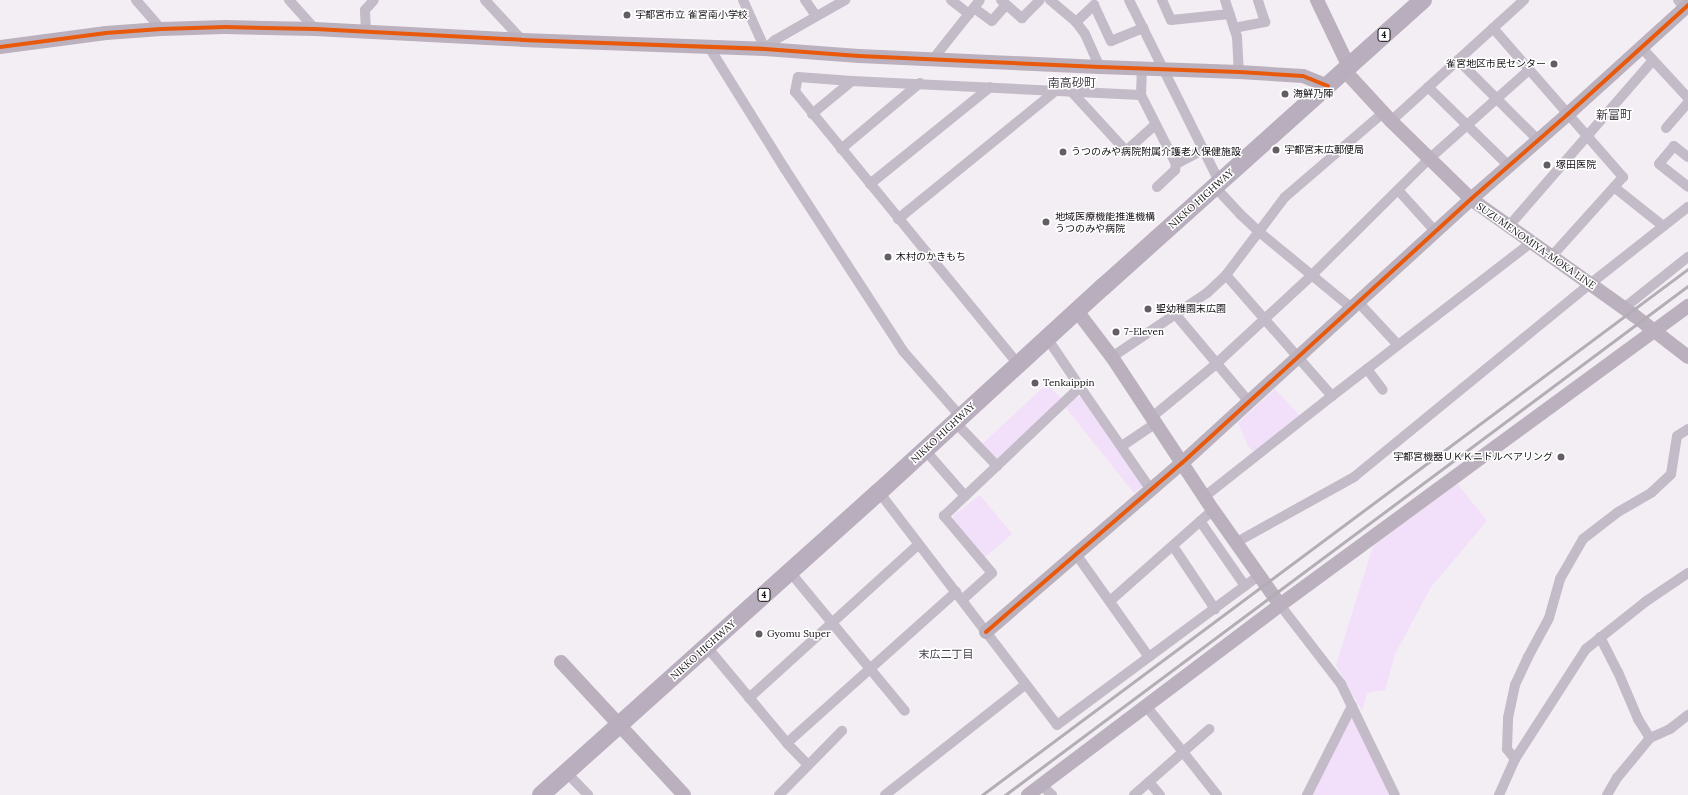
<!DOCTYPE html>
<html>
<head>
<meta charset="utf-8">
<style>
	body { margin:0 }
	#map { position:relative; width:1688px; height:795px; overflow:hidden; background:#f3eef4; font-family:Lora,"Noto Sans JP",serif }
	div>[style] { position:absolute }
	.green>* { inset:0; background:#f2dffa }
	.street>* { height:10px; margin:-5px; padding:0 5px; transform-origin:5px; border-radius:5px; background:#c3bbc7 }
	.secondary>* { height:14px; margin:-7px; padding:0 7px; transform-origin:7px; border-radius:7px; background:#bbb1be }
	.highway>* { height:18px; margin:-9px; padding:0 9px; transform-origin:9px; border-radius:9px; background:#b9aebd }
	.rail>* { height:2.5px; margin:-1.25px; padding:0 1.25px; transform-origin:1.25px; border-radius:1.25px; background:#b3adb5 }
	.cycleway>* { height:4px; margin:-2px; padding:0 2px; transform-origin:2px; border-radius:2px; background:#e8590c }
	.dots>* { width:11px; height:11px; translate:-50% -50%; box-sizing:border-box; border:2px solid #fff; border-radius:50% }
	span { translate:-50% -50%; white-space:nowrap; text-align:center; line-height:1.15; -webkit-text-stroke:3px #fff; paint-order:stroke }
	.shield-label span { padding:1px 3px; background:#fff; border:1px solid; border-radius:3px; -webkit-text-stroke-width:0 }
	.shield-label { font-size:9px; color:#151116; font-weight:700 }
	.poi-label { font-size:10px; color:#151116 }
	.left { translate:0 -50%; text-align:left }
	.right { translate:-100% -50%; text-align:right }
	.street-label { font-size:10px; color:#151116 }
	.neighbourhood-label { font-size:11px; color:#48404b }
	.quarter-label { font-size:12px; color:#48404b }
</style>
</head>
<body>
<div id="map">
	<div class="green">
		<div style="clip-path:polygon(1047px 384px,1062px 399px,999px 462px,982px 444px)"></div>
		<div style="clip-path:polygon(1275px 389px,1301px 417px,1256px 454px,1248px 446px,1238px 423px)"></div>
		<div style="clip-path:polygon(1076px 397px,1081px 397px,1143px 486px,1134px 493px,1066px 408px)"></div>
		<div style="clip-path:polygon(1456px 482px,1487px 521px,1431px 587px,1395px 654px,1385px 690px,1367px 693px,1362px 711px,1336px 665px,1373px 546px)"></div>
		<div style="clip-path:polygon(980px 495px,1012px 534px,985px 557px,952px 519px,954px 515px)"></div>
		<div style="clip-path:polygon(1352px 714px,1389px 795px,1312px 795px)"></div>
	</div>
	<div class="street">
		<div style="left:136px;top:0;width:38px;rotate:49deg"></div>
		<div style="left:289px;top:0;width:39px;rotate:48deg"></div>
		<div style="left:485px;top:0;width:54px;rotate:47.2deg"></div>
		<div style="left:743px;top:0;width:54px;rotate:65.8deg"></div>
		<div style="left:765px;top:49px;width:13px;rotate:-42deg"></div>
		<div style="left:775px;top:40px;width:81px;rotate:-29.7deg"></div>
		<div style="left:805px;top:0;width:19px;rotate:55deg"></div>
		<div style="left:951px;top:0;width:23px;rotate:38deg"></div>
		<div style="left:1001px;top:0;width:28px;rotate:41deg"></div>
		<div style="left:1022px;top:18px;width:25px;rotate:-45deg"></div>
		<div style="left:1050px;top:0;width:34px;rotate:40deg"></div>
		<div style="left:1076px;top:22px;width:15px;rotate:53deg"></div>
		<div style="left:1085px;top:34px;width:36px;rotate:66deg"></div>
		<div style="left:1129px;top:0;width:204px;rotate:63.6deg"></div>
		<div style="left:1162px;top:0;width:22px;rotate:66deg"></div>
		<div style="left:1171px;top:20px;width:59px;rotate:-5.8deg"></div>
		<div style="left:1225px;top:0;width:39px;rotate:72deg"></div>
		<div style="left:1237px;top:37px;width:35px;rotate:87deg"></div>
		<div style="left:1678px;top:0;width:11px;rotate:49deg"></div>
		<div style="left:974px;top:8px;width:22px;rotate:36deg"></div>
		<div style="left:992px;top:21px;width:21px;rotate:-49deg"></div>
		<div style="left:1076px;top:22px;width:25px;rotate:-43deg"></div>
		<div style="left:1094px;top:5px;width:40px;rotate:65deg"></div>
		<div style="left:1111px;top:41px;width:35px;rotate:-22deg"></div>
		<div style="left:1234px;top:28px;width:32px;rotate:-11deg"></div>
		<div style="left:1265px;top:22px;width:23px;rotate:-108deg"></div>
		<div style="left:1493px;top:28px;width:198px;rotate:48.9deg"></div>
		<div style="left:1623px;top:177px;width:108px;rotate:132deg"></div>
		<div style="left:366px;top:31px;width:21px;rotate:-93deg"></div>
		<div style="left:365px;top:10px;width:13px;rotate:-48deg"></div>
		<div style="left:709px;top:47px;width:144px;rotate:58.1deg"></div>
		<div style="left:785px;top:169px;width:217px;rotate:57deg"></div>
		<div style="left:903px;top:351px;width:88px;rotate:48.7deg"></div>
		<div style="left:1641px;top:47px;width:69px;rotate:47.3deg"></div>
		<div style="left:933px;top:59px;width:75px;rotate:-51.5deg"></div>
		<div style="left:1458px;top:60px;width:113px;rotate:45deg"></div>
		<div style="left:1428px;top:87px;width:113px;rotate:44.3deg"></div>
		<div style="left:1071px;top:91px;width:81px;rotate:47.5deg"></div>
		<div style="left:1126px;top:151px;width:40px;rotate:-42deg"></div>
		<div style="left:1141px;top:95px;width:27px;rotate:-88deg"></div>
		<div style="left:812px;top:114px;width:52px;rotate:-39.5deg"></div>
		<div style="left:1391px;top:121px;width:180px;rotate:-42.3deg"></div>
		<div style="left:1666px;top:128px;width:33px;rotate:-49deg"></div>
		<div style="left:841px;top:149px;width:103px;rotate:-39.9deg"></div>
		<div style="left:1688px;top:157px;width:18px;rotate:-142deg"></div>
		<div style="left:1674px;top:146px;width:23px;rotate:130deg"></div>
		<div style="left:1659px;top:164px;width:37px;rotate:38deg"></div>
		<div style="left:870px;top:184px;width:154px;rotate:-38.9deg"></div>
		<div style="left:1157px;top:187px;width:25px;rotate:-43deg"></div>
		<div style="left:1175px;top:170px;width:6px;rotate:-81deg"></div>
		<div style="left:1215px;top:187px;width:37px;rotate:47deg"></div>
		<div style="left:1240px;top:214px;width:25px;rotate:43deg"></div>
		<div style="left:1258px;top:231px;width:123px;rotate:39.4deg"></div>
		<div style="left:1614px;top:187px;width:63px;rotate:38.5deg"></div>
		<div style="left:1398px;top:190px;width:57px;rotate:47.9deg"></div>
		<div style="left:898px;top:219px;width:205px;rotate:-39.1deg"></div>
		<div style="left:1508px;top:227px;width:221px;rotate:-49deg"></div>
		<div style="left:1226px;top:275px;width:161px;rotate:48.8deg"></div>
		<div style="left:1359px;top:303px;width:57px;rotate:47.1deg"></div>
		<div style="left:1624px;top:308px;width:82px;rotate:-38.6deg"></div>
		<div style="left:1176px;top:315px;width:114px;rotate:50deg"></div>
		<div style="left:1047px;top:338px;width:59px;rotate:56deg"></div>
		<div style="left:1112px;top:357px;width:115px;rotate:-34deg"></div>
		<div style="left:1207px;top:293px;width:26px;rotate:-43deg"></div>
		<div style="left:1226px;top:275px;width:98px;rotate:-52.9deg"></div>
		<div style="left:1285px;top:197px;width:129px;rotate:-40.6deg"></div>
		<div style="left:1018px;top:364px;width:352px;rotate:-129.3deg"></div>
		<div style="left:795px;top:92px;width:15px;rotate:-79deg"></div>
		<div style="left:798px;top:77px;width:54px;rotate:4.2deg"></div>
		<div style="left:852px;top:81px;width:289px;rotate:2.8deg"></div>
		<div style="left:1141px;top:95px;width:77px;rotate:63.1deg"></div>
		<div style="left:1176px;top:164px;width:32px;rotate:-28deg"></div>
		<div style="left:1367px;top:369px;width:26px;rotate:53deg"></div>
		<div style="left:1152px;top:417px;width:83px;rotate:-39.6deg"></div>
		<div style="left:1216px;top:364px;width:131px;rotate:-42.8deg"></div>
		<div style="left:1312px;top:275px;width:165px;rotate:-44.8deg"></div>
		<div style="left:1429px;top:159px;width:135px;rotate:-41.7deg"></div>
		<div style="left:955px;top:422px;width:61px;rotate:46.3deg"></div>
		<div style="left:1122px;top:446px;width:41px;rotate:-34.1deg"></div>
		<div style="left:925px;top:450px;width:61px;rotate:49deg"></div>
		<div style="left:879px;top:492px;width:293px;rotate:52.6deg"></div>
		<div style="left:1057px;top:725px;width:250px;rotate:-36.5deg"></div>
		<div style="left:1204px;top:497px;width:163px;rotate:-38.3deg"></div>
		<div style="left:1332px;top:396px;width:251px;rotate:-37.6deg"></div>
		<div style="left:1200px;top:521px;width:79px;rotate:55.3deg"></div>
		<div style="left:1235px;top:543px;width:136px;rotate:-29deg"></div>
		<div style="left:1354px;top:477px;width:305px;rotate:-39.3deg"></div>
		<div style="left:1590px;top:284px;width:125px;rotate:-38.2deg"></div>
		<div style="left:1173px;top:546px;width:76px;rotate:56.3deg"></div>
		<div style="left:1076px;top:554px;width:126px;rotate:54.7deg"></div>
		<div style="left:790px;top:572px;width:180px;rotate:50.4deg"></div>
		<div style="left:962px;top:600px;width:40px;rotate:-42deg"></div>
		<div style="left:992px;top:573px;width:75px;rotate:-130.1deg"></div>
		<div style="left:944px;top:516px;width:187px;rotate:-43.5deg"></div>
		<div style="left:1080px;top:387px;width:125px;rotate:55.4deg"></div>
		<div style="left:1110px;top:601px;width:137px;rotate:-41.5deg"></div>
		<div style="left:1280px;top:605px;width:100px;rotate:52.3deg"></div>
		<div style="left:1341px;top:684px;width:123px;rotate:64.1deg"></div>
		<div style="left:1600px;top:637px;width:39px;rotate:63deg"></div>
		<div style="left:1618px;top:672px;width:51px;rotate:66.9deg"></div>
		<div style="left:1638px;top:719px;width:22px;rotate:58deg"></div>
		<div style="left:707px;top:647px;width:125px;rotate:50.2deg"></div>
		<div style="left:749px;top:698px;width:229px;rotate:-42.2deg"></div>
		<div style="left:1146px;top:706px;width:59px;rotate:51.2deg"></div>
		<div style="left:1183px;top:752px;width:35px;rotate:-41deg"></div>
		<div style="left:1515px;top:759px;width:13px;rotate:-129deg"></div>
		<div style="left:1507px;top:749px;width:31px;rotate:-88deg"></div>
		<div style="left:1508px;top:718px;width:34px;rotate:-78deg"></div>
		<div style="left:1515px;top:685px;width:31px;rotate:-65deg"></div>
		<div style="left:1528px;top:657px;width:44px;rotate:-61.7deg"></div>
		<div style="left:1549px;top:618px;width:41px;rotate:-74.2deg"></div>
		<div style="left:1560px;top:579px;width:46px;rotate:-60.1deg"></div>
		<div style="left:1583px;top:539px;width:44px;rotate:-37.6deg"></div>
		<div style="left:1618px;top:512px;width:39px;rotate:-30deg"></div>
		<div style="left:1652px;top:492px;width:26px;rotate:-43deg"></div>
		<div style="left:1671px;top:474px;width:38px;rotate:-81deg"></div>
		<div style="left:1677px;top:436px;width:13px;rotate:-32deg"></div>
		<div style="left:808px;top:765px;width:30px;rotate:-134deg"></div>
		<div style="left:787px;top:743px;width:227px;rotate:-41.8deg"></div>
		<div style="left:566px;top:772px;width:32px;rotate:46deg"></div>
		<div style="left:1149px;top:782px;width:17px;rotate:50deg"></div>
		<div style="left:1041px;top:785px;width:15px;rotate:42deg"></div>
		<div style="left:779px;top:795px;width:90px;rotate:-45.5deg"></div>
		<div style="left:885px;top:795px;width:179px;rotate:-38.2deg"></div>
		<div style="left:1134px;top:795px;width:65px;rotate:-41.3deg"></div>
		<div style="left:1183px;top:752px;width:55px;rotate:51.7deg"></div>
		<div style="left:1307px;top:795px;width:100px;rotate:-63.2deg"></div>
		<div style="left:1499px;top:795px;width:39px;rotate:-66deg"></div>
		<div style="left:1515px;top:759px;width:131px;rotate:-57.2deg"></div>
		<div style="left:1586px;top:649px;width:75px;rotate:-38.5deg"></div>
		<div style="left:1645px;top:602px;width:52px;rotate:-34deg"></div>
		<div style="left:1607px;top:795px;width:20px;rotate:-60deg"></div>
		<div style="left:1617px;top:778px;width:52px;rotate:-50.5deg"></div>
		<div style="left:1650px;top:738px;width:22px;rotate:-24deg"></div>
		<div style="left:1670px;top:729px;width:23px;rotate:-38deg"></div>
	</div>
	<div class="secondary">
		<div style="left:1317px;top:0;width:74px;rotate:64.5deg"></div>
		<div style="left:0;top:47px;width:107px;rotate:-7.5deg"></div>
		<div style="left:106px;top:33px;width:55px;rotate:-4.2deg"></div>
		<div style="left:161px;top:29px;width:64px;rotate:-1.8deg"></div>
		<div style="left:225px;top:27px;width:90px;rotate:1.3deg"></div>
		<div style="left:315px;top:29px;width:207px;rotate:3deg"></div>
		<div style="left:522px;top:40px;width:243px;rotate:2.1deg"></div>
		<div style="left:765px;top:49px;width:94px;rotate:4.3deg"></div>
		<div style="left:859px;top:56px;width:241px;rotate:2.6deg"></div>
		<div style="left:1100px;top:67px;width:139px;rotate:2.1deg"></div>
		<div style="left:1239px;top:72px;width:64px;rotate:3.6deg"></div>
		<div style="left:1303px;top:76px;width:27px;rotate:22deg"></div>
		<div style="left:1345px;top:71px;width:68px;rotate:47.4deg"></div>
		<div style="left:1391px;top:121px;width:112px;rotate:44.3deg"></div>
		<div style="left:1471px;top:199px;width:201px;rotate:35.5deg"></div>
		<div style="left:1635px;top:316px;width:67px;rotate:37.7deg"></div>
		<div style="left:1077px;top:311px;width:58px;rotate:52.7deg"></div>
		<div style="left:1112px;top:357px;width:183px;rotate:56.6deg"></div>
		<div style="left:1213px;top:510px;width:116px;rotate:54.8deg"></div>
		<div style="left:986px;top:632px;width:259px;rotate:-40.8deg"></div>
		<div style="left:1182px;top:463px;width:391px;rotate:-42.4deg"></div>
		<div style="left:1471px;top:199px;width:129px;rotate:-41.2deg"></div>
		<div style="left:1568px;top:114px;width:162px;rotate:-42.2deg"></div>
		<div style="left:561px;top:662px;width:181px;rotate:47.2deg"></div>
		<div style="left:1028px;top:795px;width:316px;rotate:-37deg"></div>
		<div style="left:1280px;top:605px;width:506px;rotate:-36.24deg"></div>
	</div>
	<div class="highway">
		<div style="left:541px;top:795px;width:454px;rotate:-41.9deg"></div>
		<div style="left:879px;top:492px;width:304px;rotate:-42.5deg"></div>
		<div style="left:1103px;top:287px;width:430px;rotate:-41.9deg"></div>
	</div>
	<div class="rail">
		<div style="left:982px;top:795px;width:880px;rotate:-36.69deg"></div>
		<div style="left:1005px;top:795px;width:852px;rotate:-36.7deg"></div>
	</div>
	<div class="cycleway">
		<div style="left:0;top:47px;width:107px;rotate:-7.5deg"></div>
		<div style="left:106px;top:33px;width:55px;rotate:-4.2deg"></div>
		<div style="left:161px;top:29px;width:64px;rotate:-1.8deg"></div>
		<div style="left:225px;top:27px;width:90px;rotate:1.3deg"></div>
		<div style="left:315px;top:29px;width:207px;rotate:3deg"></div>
		<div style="left:522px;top:40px;width:243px;rotate:2.1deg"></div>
		<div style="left:765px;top:49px;width:94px;rotate:4.3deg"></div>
		<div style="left:859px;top:56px;width:241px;rotate:2.6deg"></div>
		<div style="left:1100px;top:67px;width:139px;rotate:2.1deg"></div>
		<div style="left:1239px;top:72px;width:64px;rotate:3.6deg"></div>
		<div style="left:1303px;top:76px;width:27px;rotate:22deg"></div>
		<div style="left:986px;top:632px;width:259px;rotate:-40.8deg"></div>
		<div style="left:1182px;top:463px;width:391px;rotate:-42.4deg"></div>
		<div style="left:1471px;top:199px;width:129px;rotate:-41.2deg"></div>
		<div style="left:1568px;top:114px;width:162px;rotate:-42.2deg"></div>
	</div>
	<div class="dots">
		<div style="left:627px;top:15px;background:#635e64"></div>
		<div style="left:1554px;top:64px;background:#635e64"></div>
		<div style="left:1285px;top:94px;background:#635e64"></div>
		<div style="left:1276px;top:150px;background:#635e64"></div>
		<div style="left:1063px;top:152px;background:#635e64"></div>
		<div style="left:1547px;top:165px;background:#635e64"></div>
		<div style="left:1046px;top:222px;background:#635e64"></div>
		<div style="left:888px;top:257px;background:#635e64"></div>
		<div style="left:1148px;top:309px;background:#635e64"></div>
		<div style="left:1116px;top:332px;background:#635e64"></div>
		<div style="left:1035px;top:383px;background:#635e64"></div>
		<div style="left:1561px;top:457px;background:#635e64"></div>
		<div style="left:759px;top:634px;background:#635e64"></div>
	</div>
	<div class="shield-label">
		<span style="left:1384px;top:35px">4</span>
		<span style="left:764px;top:595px">4</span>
	</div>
	<div class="poi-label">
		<span class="left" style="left:635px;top:15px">宇都宮市立 雀宮南小学校</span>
		<span class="right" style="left:1546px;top:64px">雀宮地区市民センター</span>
		<span class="left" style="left:1293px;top:94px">海鮮乃陣</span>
		<span class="left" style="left:1284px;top:150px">宇都宮末広郵便局</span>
		<span class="left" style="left:1071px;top:152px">うつのみや病院附属介護老人保健施設</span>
		<span class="left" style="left:1556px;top:165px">塚田医院</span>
		<span class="left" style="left:1055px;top:222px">地域医療機能推進機構<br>うつのみや病院</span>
		<span class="left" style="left:896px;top:257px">木村のかきもち</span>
		<span class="left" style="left:1156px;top:309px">聖幼稚園末広園</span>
		<span class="left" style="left:1124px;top:332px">7-Eleven</span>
		<span class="left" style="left:1043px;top:383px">Tenkaippin</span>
		<span class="right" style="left:1553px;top:457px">宇都宮機器ＵＫＫニドルベアリング</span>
		<span class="left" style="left:767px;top:634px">Gyomu Super</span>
	</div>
	<div class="street-label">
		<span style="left:1201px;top:199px;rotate:-42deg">NIKKO HIGHWAY</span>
		<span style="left:1536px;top:246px;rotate:35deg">SUZUMENOMIYA-MOKA LINE</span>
		<span style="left:943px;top:433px;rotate:-43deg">NIKKO HIGHWAY</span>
		<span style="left:703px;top:650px;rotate:-42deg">NIKKO HIGHWAY</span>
	</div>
	<div class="neighbourhood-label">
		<span style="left:946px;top:654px">末広二丁目</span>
	</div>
	<div class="quarter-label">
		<span style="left:1072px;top:83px">南高砂町</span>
		<span style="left:1614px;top:115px">新富町</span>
	</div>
</div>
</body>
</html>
